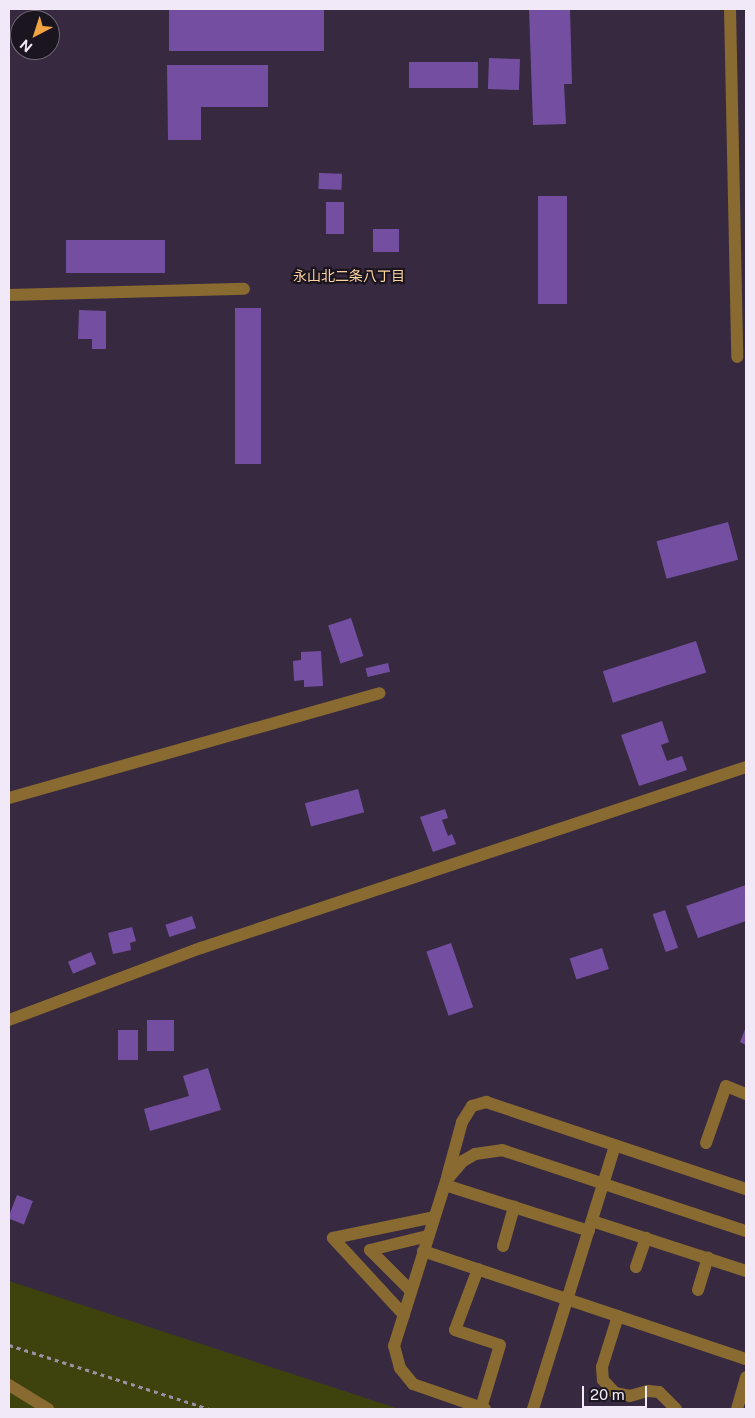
<!DOCTYPE html>
<html>
<head>
<meta charset="utf-8">
<style>
	body { margin:0 }
	#map { position:relative; width:755px; height:1418px; overflow:hidden; background:#372a40; font-family:"Public Sans","Noto Sans JP",sans-serif }
	div>[style] { position:absolute }
	.green>* { inset:0; background:#3e430d }
	.building>* { inset:0; background:#744fa1; transform-origin:0 0 }
	.path>* { height:3px; margin-top:-1.5px; transform-origin:0; background:repeating-linear-gradient(90deg,#9b91a2 0 4px,transparent 0 8px) }
	.lane>* { height:12px; margin:-6px; padding:0 6px; transform-origin:6px; border-radius:6px; background:#896a30 }
	.street>* { height:12px; margin:-6px; padding:0 6px; transform-origin:6px; border-radius:6px; background:#896a30 }
	span { translate:-50% -50%; white-space:nowrap; text-align:center; line-height:1.15; -webkit-text-stroke:4.5px #1b151f; paint-order:stroke }
	.neighbourhood-label { font-size:14px; color:#fed1a1 }
	.frame { position:absolute; inset:0; border:10px solid #f1e9f7; pointer-events:none }
	.north { position:absolute; left:10px; top:10px; width:50px; height:50px; box-sizing:border-box; background:#1b151f; border:1px solid #716a75; border-radius:50%; rotate:220deg; font-size:14px; font-weight:700; line-height:20px; text-align:center; color:#f1e9f7 }
	.north::after { content:''; display:block; margin:auto; width:18px; height:22px; background:#f3a442; clip-path:polygon(50% 0,100% 100%,50% 72%,0 100%) }
	.scale { position:absolute; left:582px; top:1386px; width:65px; height:22px; box-sizing:border-box; border:2px solid #f1e9f7; border-top:0; padding-left:6px; font-size:15px; line-height:18px; white-space:nowrap; color:#f1e9f7; -webkit-text-stroke:4px #1b151f; paint-order:stroke }
</style>
</head>
<body>
<div id="map">
	<div class="green">
		<div style="clip-path:polygon(9px 1281px,399px 1409px,9px 1409px)"></div>
	</div>
	<div class="building">
		<div style="left:169px;top:9px;width:155px;height:42px"></div>
		<div style="clip-path:polygon(529px 9px,570px 9px,572px 84px,564px 84px,566px 124px,533px 125px)"></div>
		<div style="left:489px;top:58px;width:31px;height:31px;rotate:2deg"></div>
		<div style="left:478px;top:62px;width:26px;height:69px;rotate:90deg"></div>
		<div style="clip-path:polygon(167px 65px,268px 65px,268px 107px,201px 107px,201px 140px,168px 140px)"></div>
		<div style="left:319px;top:173px;width:23px;height:16px;rotate:2deg"></div>
		<div style="left:538px;top:196px;width:29px;height:108px"></div>
		<div style="left:326px;top:202px;width:18px;height:32px"></div>
		<div style="left:373px;top:229px;width:26px;height:23px"></div>
		<div style="left:165px;top:240px;width:33px;height:99px;rotate:90deg"></div>
		<div style="left:235px;top:308px;width:26px;height:156px"></div>
		<div style="clip-path:polygon(79px 310px,106px 311px,106px 349px,92px 349px,92px 339px,78px 339px)"></div>
		<div style="left:728px;top:522px;width:39px;height:74px;rotate:75deg"></div>
		<div style="left:351px;top:618px;width:40px;height:24px;rotate:72deg"></div>
		<div style="left:696px;top:641px;width:33px;height:98px;rotate:72deg"></div>
		<div style="clip-path:polygon(321px 651px,323px 686px,304px 687px,304px 680px,294px 681px,293px 661px,301px 660px,301px 652px)"></div>
		<div style="left:388px;top:663px;width:9px;height:23px;rotate:77deg"></div>
		<div style="clip-path:polygon(662px 721px,669px 742px,661px 745px,667px 761px,682px 756px,687px 770px,639px 786px,621px 735px)"></div>
		<div style="left:358px;top:789px;width:24px;height:55px;rotate:75deg"></div>
		<div style="clip-path:polygon(445px 809px,448px 818px,442px 820px,448px 836px,452px 834px,456px 844px,433px 852px,420px 817px)"></div>
		<div style="clip-path:polygon(746px 885px,746px 921px,698px 938px,686px 906px)"></div>
		<div style="left:665px;top:910px;width:40px;height:13px;rotate:71deg"></div>
		<div style="left:192px;top:916px;width:13px;height:28px;rotate:72deg"></div>
		<div style="clip-path:polygon(132px 927px,136px 941px,130px 943px,131px 950px,113px 954px,108px 933px)"></div>
		<div style="left:451px;top:943px;width:68px;height:26px;rotate:71deg"></div>
		<div style="left:602px;top:948px;width:22px;height:34px;rotate:72deg"></div>
		<div style="left:91px;top:952px;width:13px;height:25px;rotate:67deg"></div>
		<div style="left:147px;top:1020px;width:27px;height:31px"></div>
		<div style="clip-path:polygon(746px 1027px,746px 1045px,740px 1042px)"></div>
		<div style="left:118px;top:1030px;width:20px;height:30px"></div>
		<div style="clip-path:polygon(208px 1068px,221px 1110px,150px 1131px,144px 1109px,189px 1096px,183px 1076px)"></div>
		<div style="left:17px;top:1195px;width:17px;height:25px;rotate:21deg"></div>
	</div>
	<div class="path">
		<div style="left:9px;top:1345px;width:211px;rotate:17.7deg"></div>
	</div>
	<div class="lane">
		<div style="left:730px;top:9px;width:348px;rotate:88.8deg"></div>
		<div style="left:9px;top:798px;width:385px;rotate:-15.8deg"></div>
		<div style="left:706px;top:1143px;width:60px;rotate:-70.7deg"></div>
		<div style="left:726px;top:1086px;width:22px;rotate:22deg"></div>
		<div style="left:447px;top:1177px;width:57px;rotate:-74.7deg"></div>
		<div style="left:462px;top:1122px;width:19px;rotate:-58deg"></div>
		<div style="left:472px;top:1106px;width:15px;rotate:-16deg"></div>
		<div style="left:486px;top:1102px;width:274px;rotate:18.5deg"></div>
		<div style="left:445px;top:1185px;width:151px;rotate:17.7deg"></div>
		<div style="left:592px;top:1221px;width:162px;rotate:18deg"></div>
		<div style="left:503px;top:1246px;width:41px;rotate:-74.2deg"></div>
		<div style="left:423px;top:1251px;width:341px;rotate:18.5deg"></div>
		<div style="left:636px;top:1267px;width:31px;rotate:-71deg"></div>
		<div style="left:478px;top:1269px;width:65px;rotate:110.7deg"></div>
		<div style="left:455px;top:1330px;width:47px;rotate:18.4deg"></div>
		<div style="left:500px;top:1345px;width:66px;rotate:106.8deg"></div>
		<div style="left:698px;top:1290px;width:34px;rotate:-73deg"></div>
		<div style="left:411px;top:1291px;width:58px;rotate:-135deg"></div>
		<div style="left:370px;top:1250px;width:60px;rotate:-13.6deg"></div>
		<div style="left:404px;top:1315px;width:105px;rotate:-132.7deg"></div>
		<div style="left:333px;top:1238px;width:103px;rotate:-11.7deg"></div>
		<div style="left:618px;top:1316px;width:53px;rotate:107.4deg"></div>
		<div style="left:602px;top:1367px;width:13px;rotate:86deg"></div>
		<div style="left:603px;top:1380px;width:18px;rotate:47deg"></div>
		<div style="left:615px;top:1393px;width:15px;rotate:11deg"></div>
		<div style="left:630px;top:1396px;width:19px;rotate:-16deg"></div>
		<div style="left:648px;top:1391px;width:11px;rotate:5deg"></div>
		<div style="left:659px;top:1392px;width:24px;rotate:45deg"></div>
		<div style="left:9px;top:1385px;width:46px;rotate:31.6deg"></div>
		<div style="left:485px;top:1409px;width:76px;rotate:-160.9deg"></div>
		<div style="left:413px;top:1384px;width:21px;rotate:-129deg"></div>
		<div style="left:400px;top:1368px;width:23px;rotate:-105deg"></div>
		<div style="left:394px;top:1346px;width:173px;rotate:-72.5deg"></div>
		<div style="left:446px;top:1181px;width:26px;rotate:-50deg"></div>
		<div style="left:463px;top:1161px;width:14px;rotate:-30deg"></div>
		<div style="left:475px;top:1154px;width:27px;rotate:-8deg"></div>
		<div style="left:502px;top:1150px;width:257px;rotate:18.4deg"></div>
		<div style="left:533px;top:1409px;width:276px;rotate:-72.7deg"></div>
		<div style="left:737px;top:1409px;width:33px;rotate:-74deg"></div>
	</div>
	<div class="street">
		<div style="left:9px;top:295px;width:235px;rotate:-1.5deg"></div>
		<div style="left:9px;top:1020px;width:205px;rotate:-20.6deg"></div>
		<div style="left:201px;top:948px;width:574px;rotate:-18.37deg"></div>
	</div>
	<div class="neighbourhood-label">
		<span style="left:349px;top:276px">永山北二条八丁目</span>
	</div>
	<div class="frame"></div>
	<div class="north">N</div>
	<div class="scale">20 m</div>
</div>
</body>
</html>
